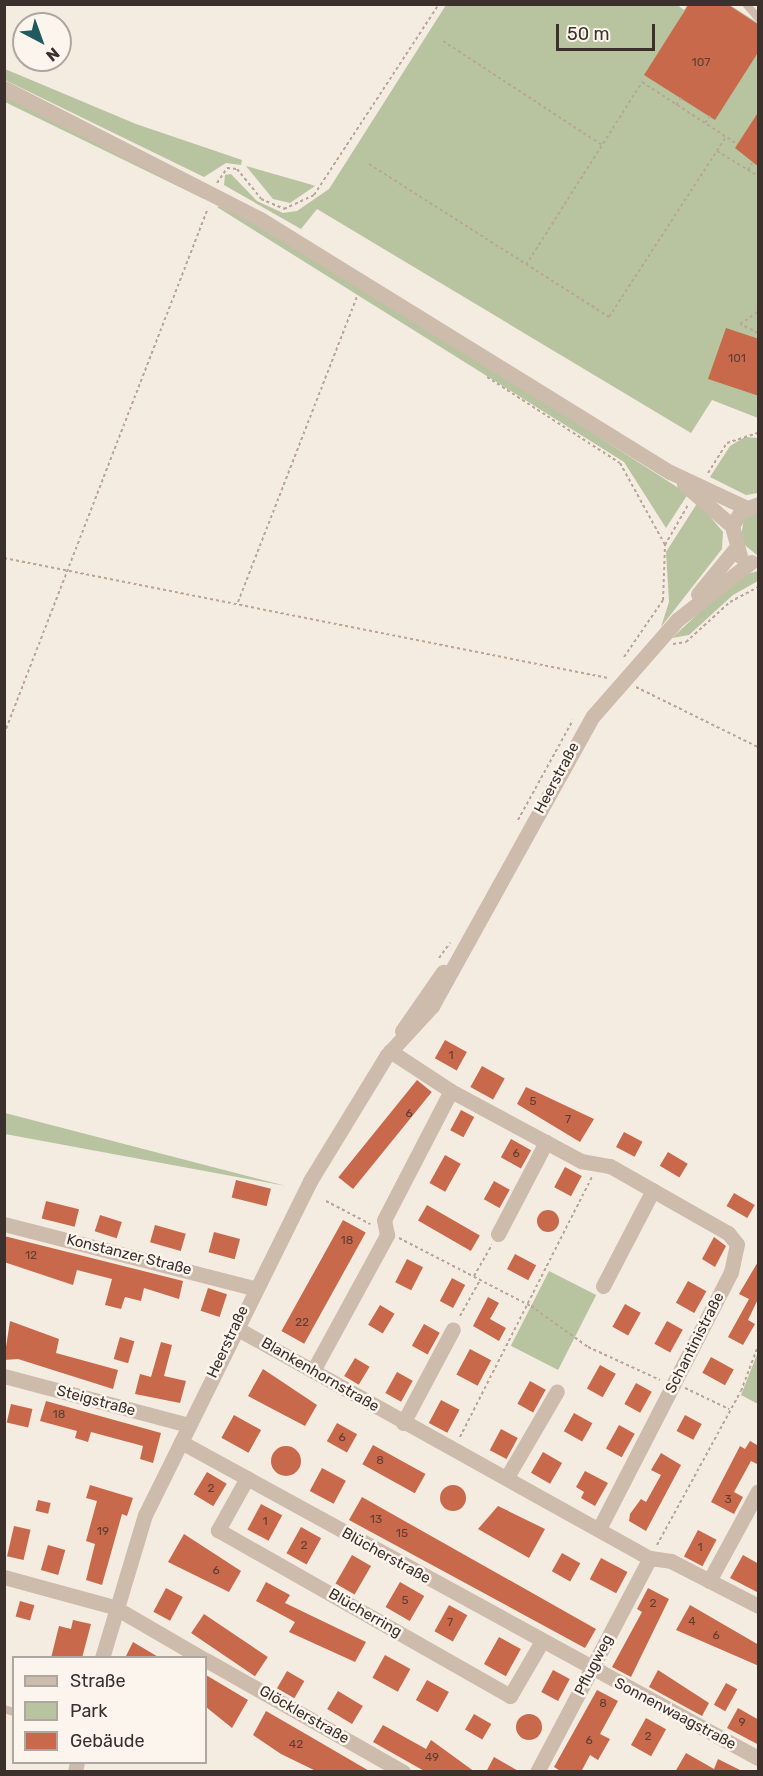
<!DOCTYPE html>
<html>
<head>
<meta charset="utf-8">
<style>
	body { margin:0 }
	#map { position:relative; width:763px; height:1776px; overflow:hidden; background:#f4ebe1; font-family:Rubik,sans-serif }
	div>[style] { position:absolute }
	.green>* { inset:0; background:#b8c4a0; transform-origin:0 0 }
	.building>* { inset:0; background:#c8694b; transform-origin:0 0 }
	.round { border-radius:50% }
	.path>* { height:2px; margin-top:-1px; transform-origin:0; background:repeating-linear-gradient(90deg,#b9a596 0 3px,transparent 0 6px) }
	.service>* { height:8px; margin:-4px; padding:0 4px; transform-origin:4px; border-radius:4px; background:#cdbbac }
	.minor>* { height:15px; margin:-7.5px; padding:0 7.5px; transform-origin:7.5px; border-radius:7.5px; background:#cdbbac }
	.tertiary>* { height:15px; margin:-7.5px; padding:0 7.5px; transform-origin:7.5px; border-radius:7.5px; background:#cdbbac }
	span { translate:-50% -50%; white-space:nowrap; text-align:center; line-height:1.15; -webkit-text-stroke:5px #fbf5ee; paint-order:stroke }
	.number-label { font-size:12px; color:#5e3e33 }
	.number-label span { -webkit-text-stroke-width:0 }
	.street-label { font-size:15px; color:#3b302b }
	.frame { position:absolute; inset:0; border:6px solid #3b302b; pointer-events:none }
	.legend { position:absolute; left:12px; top:1656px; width:195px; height:108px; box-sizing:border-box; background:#fbf5ee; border:2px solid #aea6a0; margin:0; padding:8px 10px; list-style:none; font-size:18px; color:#3b302b }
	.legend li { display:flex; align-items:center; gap:12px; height:30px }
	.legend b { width:30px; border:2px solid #aea6a0 }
	.north { position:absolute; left:12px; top:12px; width:60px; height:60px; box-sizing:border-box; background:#fbf5ee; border:2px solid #aea6a0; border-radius:50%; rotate:139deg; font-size:16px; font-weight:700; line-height:24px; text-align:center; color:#3b302b }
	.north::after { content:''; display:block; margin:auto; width:21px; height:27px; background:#1f5a5e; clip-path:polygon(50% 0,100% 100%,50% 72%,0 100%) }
	.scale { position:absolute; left:556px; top:24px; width:99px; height:27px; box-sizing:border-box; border:3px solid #3b302b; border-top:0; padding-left:8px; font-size:18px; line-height:21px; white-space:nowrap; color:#3b302b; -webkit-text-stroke:4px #fbf5ee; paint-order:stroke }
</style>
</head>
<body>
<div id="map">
	<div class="green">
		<div style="clip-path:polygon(676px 4px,684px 10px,687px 5px,730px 5px,758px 23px,758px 418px,712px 400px,691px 433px,317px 209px,301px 229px,224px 185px,225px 175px,231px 174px,257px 201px,283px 213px,297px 211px,329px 189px,446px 5px)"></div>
		<div style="clip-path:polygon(5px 69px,136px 124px,242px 160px,241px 165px,226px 163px,204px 177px,5px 80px)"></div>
		<div style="clip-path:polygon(5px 96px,203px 195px,204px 199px,5px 102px)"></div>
		<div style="clip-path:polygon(246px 166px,309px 184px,315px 186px,290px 203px,273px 199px)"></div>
		<div style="clip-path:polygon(224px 206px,417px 321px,688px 494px,666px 528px,624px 462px,217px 207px)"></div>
		<div style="clip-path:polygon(745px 437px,758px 438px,758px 493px,746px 495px,710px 477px,730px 446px)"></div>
		<div style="clip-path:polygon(698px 502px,723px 532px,722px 549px,661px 627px,669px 602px,666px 552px)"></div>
		<div style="clip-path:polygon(758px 511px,758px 556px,740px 541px,744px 519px)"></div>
		<div style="clip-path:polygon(758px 571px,758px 581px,733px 595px,689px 635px,672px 638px,737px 577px)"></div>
		<div style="clip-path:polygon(5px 1113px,286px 1186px,5px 1134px)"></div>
		<div style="left:549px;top:1271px;width:53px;height:84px;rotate:27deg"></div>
		<div style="clip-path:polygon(758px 1352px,758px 1404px,741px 1395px)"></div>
	</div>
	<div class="building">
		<div style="clip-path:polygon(689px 4px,727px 4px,759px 25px,759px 51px,715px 120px,644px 75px)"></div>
		<div style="clip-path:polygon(759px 111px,759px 167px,735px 148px)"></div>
		<div style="clip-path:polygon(726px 328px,759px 339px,759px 396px,708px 379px)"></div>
		<div style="left:445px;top:1040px;width:25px;height:21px;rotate:29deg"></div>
		<div style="left:482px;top:1066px;width:26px;height:24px;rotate:29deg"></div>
		<div style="left:417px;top:1080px;width:19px;height:125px;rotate:39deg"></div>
		<div style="clip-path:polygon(526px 1087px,594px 1119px,580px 1142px,517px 1104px)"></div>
		<div style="left:461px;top:1110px;width:15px;height:23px;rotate:28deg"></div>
		<div style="left:624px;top:1132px;width:21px;height:17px;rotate:28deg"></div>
		<div style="left:511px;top:1139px;width:23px;height:21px;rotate:29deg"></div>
		<div style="left:668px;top:1152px;width:23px;height:16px;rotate:31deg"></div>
		<div style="left:445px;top:1155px;width:18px;height:32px;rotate:29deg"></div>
		<div style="left:565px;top:1167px;width:19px;height:23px;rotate:28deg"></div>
		<div style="left:236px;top:1180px;width:36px;height:18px;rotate:14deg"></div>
		<div style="left:494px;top:1181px;width:18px;height:21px;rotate:29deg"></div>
		<div style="left:734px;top:1193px;width:24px;height:15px;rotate:30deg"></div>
		<div style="left:46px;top:1201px;width:34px;height:18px;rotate:14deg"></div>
		<div style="left:427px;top:1205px;width:61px;height:18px;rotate:30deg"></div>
		<div class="round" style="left:537px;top:1210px;width:22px;height:22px"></div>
		<div style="left:100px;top:1215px;width:23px;height:17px;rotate:18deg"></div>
		<div style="left:343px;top:1220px;width:26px;height:127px;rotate:29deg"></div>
		<div style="left:155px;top:1225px;width:32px;height:18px;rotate:16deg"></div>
		<div style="left:214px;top:1232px;width:27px;height:21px;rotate:15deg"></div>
		<div style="clip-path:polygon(4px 1236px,183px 1281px,179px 1299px,144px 1288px,141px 1301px,125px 1297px,121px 1309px,105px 1305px,112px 1279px,77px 1270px,73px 1285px,4px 1262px)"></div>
		<div style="clip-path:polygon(714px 1237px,726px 1246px,715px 1267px,702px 1259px)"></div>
		<div style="left:515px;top:1254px;width:24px;height:17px;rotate:28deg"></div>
		<div style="left:407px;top:1259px;width:18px;height:26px;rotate:27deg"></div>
		<div style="clip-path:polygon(759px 1260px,759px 1297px,748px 1320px,755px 1324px,743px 1345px,728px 1337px,749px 1299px,739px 1294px)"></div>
		<div style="left:452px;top:1278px;width:15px;height:26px;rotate:28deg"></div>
		<div style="left:688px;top:1281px;width:21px;height:25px;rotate:29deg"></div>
		<div style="left:208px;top:1288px;width:20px;height:24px;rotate:18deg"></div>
		<div style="clip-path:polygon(488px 1297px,499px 1303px,490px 1319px,506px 1328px,499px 1341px,473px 1326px)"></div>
		<div style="left:625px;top:1304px;width:18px;height:26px;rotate:29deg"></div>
		<div style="left:380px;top:1305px;width:17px;height:23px;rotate:31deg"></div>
		<div style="clip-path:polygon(10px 1321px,59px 1339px,56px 1353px,118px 1370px,113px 1389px,18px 1359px,4px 1360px)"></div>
		<div style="left:667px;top:1321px;width:18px;height:26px;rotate:29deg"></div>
		<div style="left:424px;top:1324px;width:18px;height:25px;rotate:29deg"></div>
		<div style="left:120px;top:1337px;width:15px;height:23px;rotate:16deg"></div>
		<div style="clip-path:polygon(161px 1342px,172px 1345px,164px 1376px,186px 1381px,180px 1403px,135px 1394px,140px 1374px,151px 1377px)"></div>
		<div style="left:470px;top:1349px;width:24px;height:29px;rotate:28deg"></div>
		<div style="left:711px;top:1357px;width:26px;height:18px;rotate:29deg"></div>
		<div style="left:355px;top:1358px;width:17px;height:21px;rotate:31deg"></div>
		<div style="left:600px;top:1365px;width:18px;height:27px;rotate:29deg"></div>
		<div style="clip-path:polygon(263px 1369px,317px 1405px,305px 1426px,248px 1396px)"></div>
		<div style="left:397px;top:1372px;width:18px;height:24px;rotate:29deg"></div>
		<div style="left:530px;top:1381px;width:18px;height:26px;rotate:29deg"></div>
		<div style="left:636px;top:1383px;width:18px;height:24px;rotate:29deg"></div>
		<div style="left:441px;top:1400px;width:21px;height:26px;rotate:28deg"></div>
		<div style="clip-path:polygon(46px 1401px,161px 1433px,153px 1463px,140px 1459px,143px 1446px,91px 1432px,88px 1442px,75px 1438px,77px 1431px,40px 1421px)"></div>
		<div style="left:11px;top:1404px;width:22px;height:19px;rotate:13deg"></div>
		<div style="left:574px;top:1413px;width:21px;height:21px;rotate:29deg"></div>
		<div style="left:234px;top:1415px;width:31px;height:26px;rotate:29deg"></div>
		<div style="left:685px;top:1415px;width:19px;height:18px;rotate:28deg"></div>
		<div style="left:337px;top:1423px;width:23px;height:21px;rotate:29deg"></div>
		<div style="left:619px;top:1425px;width:18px;height:27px;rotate:29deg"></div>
		<div style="left:501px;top:1429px;width:19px;height:24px;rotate:28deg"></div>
		<div style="clip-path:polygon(750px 1441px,759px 1446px,759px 1465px,751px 1461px,734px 1492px,743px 1497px,734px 1514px,711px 1502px,740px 1446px,745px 1449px)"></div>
		<div style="left:373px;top:1445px;width:60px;height:22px;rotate:29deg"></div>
		<div class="round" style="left:271px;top:1446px;width:30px;height:30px"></div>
		<div style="left:543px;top:1452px;width:22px;height:24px;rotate:30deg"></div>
		<div style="clip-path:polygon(661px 1453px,681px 1465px,646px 1531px,629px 1521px,630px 1514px,641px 1499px,646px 1502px,661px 1475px,651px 1470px)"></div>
		<div style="left:322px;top:1468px;width:27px;height:26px;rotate:28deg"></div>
		<div style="clip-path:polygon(585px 1471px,608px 1483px,595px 1506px,581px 1498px,584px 1492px,576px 1487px)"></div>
		<div style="left:207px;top:1472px;width:23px;height:26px;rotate:31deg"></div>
		<div style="clip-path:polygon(90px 1485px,133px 1498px,127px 1516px,122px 1514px,102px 1585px,86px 1580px,95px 1544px,86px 1541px,97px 1501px,86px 1498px)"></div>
		<div class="round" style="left:440px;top:1485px;width:26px;height:26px"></div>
		<div style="clip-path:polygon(362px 1497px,596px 1629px,585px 1648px,349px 1520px)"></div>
		<div style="left:38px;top:1500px;width:13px;height:11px;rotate:13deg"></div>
		<div style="left:261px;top:1504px;width:24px;height:29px;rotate:28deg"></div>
		<div style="clip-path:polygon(498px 1506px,545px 1529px,529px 1558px,478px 1529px)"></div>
		<div style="left:14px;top:1526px;width:17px;height:31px;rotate:13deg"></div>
		<div style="left:301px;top:1527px;width:23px;height:30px;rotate:29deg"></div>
		<div style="left:698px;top:1530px;width:21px;height:30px;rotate:28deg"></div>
		<div style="clip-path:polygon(184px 1534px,241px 1571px,229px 1592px,168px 1562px)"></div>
		<div style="left:48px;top:1545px;width:18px;height:26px;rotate:16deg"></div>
		<div style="left:562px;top:1553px;width:21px;height:21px;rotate:29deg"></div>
		<div style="left:352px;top:1555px;width:22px;height:33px;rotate:30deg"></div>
		<div style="clip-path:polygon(743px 1555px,759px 1564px,759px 1593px,730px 1578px)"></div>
		<div style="left:601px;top:1558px;width:30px;height:24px;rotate:28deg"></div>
		<div style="clip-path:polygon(266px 1582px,290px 1595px,285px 1603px,366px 1642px,355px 1662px,289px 1632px,295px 1622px,256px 1601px)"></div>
		<div style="left:400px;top:1582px;width:28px;height:29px;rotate:30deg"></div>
		<div style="left:166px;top:1588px;width:19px;height:27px;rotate:28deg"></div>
		<div style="clip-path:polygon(648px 1588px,669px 1599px,631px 1677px,612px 1667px,642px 1612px,637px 1609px)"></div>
		<div style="left:20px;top:1601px;width:15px;height:16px;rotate:16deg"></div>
		<div style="left:449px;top:1605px;width:21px;height:30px;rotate:29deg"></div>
		<div style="clip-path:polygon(690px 1605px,759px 1645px,759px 1666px,676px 1630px)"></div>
		<div style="left:204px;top:1614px;width:77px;height:23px;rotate:34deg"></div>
		<div style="clip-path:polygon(73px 1620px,91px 1624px,82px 1658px,51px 1658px,59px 1626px,71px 1629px)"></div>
		<div style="left:499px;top:1637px;width:25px;height:31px;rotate:29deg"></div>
		<div style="clip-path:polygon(133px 1642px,160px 1658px,125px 1658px)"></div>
		<div style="left:385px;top:1655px;width:29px;height:26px;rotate:29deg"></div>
		<div style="left:553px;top:1670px;width:19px;height:25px;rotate:28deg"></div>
		<div style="clip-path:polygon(658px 1670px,709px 1703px,702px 1716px,649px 1687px)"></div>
		<div style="left:287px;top:1671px;width:20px;height:20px;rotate:30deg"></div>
		<div style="clip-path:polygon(206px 1675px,248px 1700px,232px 1728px,206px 1707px)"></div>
		<div style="left:427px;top:1680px;width:25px;height:23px;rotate:29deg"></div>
		<div style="left:726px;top:1683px;width:13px;height:25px;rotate:29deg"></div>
		<div style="clip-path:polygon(597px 1690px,618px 1701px,600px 1734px,610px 1739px,598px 1760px,590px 1755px,581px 1772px,562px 1772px,554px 1767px)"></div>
		<div style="left:338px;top:1691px;width:29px;height:21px;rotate:31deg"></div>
		<div style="clip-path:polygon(738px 1708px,759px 1720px,759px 1745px,727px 1728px)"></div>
		<div style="clip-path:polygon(266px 1711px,311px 1737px,371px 1772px,318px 1772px,281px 1754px,253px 1735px)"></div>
		<div style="left:474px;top:1714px;width:20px;height:18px;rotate:30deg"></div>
		<div class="round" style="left:516px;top:1714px;width:26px;height:26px"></div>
		<div style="left:646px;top:1718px;width:23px;height:31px;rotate:29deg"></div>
		<div style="clip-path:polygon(383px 1725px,426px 1749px,431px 1740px,475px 1772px,426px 1772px,373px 1742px)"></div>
		<div style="clip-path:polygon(686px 1753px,714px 1769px,718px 1759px,744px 1772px,675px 1772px)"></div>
		<div style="clip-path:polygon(494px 1757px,520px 1772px,486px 1772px)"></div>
	</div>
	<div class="path">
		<div style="left:443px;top:41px;width:190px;rotate:33.2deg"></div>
		<div style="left:676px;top:105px;width:9px;rotate:-54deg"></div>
		<div style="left:705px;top:123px;width:9px;rotate:-54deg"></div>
		<div style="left:717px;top:151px;width:48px;rotate:31.4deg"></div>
		<div style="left:369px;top:164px;width:285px;rotate:32.5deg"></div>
		<div style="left:609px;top:317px;width:215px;rotate:-57deg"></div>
		<div style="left:748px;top:170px;width:8px;rotate:-60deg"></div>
		<div style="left:217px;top:183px;width:18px;rotate:-56deg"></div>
		<div style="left:227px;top:168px;width:10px;rotate:6deg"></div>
		<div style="left:237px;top:169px;width:38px;rotate:51deg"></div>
		<div style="left:261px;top:199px;width:25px;rotate:23deg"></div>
		<div style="left:284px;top:209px;width:33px;rotate:-25deg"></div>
		<div style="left:314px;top:195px;width:228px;rotate:-56.8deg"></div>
		<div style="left:526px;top:265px;width:217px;rotate:-57.6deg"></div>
		<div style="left:642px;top:82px;width:113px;rotate:33.1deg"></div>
		<div style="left:758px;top:333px;width:20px;rotate:-153deg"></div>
		<div style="left:740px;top:324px;width:22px;rotate:-34deg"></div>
		<div style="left:487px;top:377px;width:158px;rotate:32.9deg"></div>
		<div style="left:620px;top:463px;width:94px;rotate:61.2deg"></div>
		<div style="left:708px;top:473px;width:36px;rotate:-58deg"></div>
		<div style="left:727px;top:443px;width:33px;rotate:-18deg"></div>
		<div style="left:4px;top:558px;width:616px;rotate:11.24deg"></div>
		<div style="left:238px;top:602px;width:328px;rotate:-68.7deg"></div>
		<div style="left:673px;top:644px;width:13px;rotate:-9deg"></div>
		<div style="left:686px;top:642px;width:59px;rotate:-42.3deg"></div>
		<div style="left:730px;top:602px;width:32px;rotate:-28deg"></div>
		<div style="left:624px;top:657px;width:69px;rotate:-55.6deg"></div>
		<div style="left:663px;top:600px;width:55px;rotate:-87.9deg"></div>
		<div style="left:665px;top:545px;width:46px;rotate:-60.1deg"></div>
		<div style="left:636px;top:687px;width:136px;rotate:26.2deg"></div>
		<div style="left:4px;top:734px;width:564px;rotate:-68.8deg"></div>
		<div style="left:518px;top:820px;width:114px;rotate:-61.2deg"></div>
		<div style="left:439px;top:958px;width:19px;rotate:-54deg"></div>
		<div style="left:326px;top:1201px;width:50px;rotate:27.6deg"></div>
		<div style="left:399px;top:1238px;width:148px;rotate:27.3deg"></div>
		<div style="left:531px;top:1306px;width:70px;rotate:35.7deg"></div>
		<div style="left:588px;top:1347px;width:79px;rotate:24.6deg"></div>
		<div style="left:474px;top:1276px;width:36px;rotate:-60deg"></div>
		<div style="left:460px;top:1316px;width:41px;rotate:-60.9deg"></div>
		<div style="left:685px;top:1388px;width:49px;rotate:25.5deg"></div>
		<div style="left:460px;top:1437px;width:292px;rotate:-63.1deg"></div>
		<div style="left:657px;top:1545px;width:175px;rotate:-61.4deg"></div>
		<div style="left:741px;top:1391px;width:48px;rotate:-69.3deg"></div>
	</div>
	<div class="service">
		<div style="left:746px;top:4px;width:18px;rotate:49deg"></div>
		<div style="left:4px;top:1709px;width:10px;rotate:17deg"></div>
	</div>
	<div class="minor">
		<div style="left:390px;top:1051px;width:73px;rotate:33.3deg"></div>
		<div style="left:451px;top:1091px;width:148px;rotate:28.3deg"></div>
		<div style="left:581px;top:1161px;width:29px;rotate:10deg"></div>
		<div style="left:610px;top:1166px;width:136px;rotate:29.6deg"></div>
		<div style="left:728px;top:1233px;width:14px;rotate:51deg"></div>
		<div style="left:737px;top:1244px;width:29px;rotate:102deg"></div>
		<div style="left:731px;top:1272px;width:289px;rotate:117.2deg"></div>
		<div style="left:4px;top:1224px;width:258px;rotate:14.4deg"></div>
		<div style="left:498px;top:1234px;width:104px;rotate:-62.4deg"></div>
		<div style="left:603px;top:1286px;width:108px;rotate:-62.5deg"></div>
		<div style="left:236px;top:1328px;width:474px;rotate:29.1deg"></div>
		<div style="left:650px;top:1558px;width:21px;rotate:8deg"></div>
		<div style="left:671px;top:1561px;width:98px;rotate:27.3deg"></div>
		<div style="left:314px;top:1369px;width:153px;rotate:-61.4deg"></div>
		<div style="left:387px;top:1235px;width:15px;rotate:-101deg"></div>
		<div style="left:384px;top:1220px;width:145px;rotate:-62.6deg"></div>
		<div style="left:4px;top:1376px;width:190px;rotate:14.9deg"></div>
		<div style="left:403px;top:1423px;width:106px;rotate:-62deg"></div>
		<div style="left:181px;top:1442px;width:658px;rotate:28.71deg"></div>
		<div style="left:507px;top:1477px;width:99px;rotate:-59.8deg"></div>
		<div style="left:247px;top:1478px;width:60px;rotate:119.1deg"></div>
		<div style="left:218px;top:1530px;width:336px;rotate:29.6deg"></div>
		<div style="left:510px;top:1696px;width:61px;rotate:-59.7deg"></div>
		<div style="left:4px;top:1577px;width:114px;rotate:15.3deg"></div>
		<div style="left:114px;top:1607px;width:102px;rotate:30.1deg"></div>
		<div style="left:709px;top:1581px;width:102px;rotate:-61.4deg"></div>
		<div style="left:206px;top:1660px;width:227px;rotate:29.6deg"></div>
		<div style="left:537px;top:1772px;width:242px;rotate:-62.2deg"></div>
	</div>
	<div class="tertiary">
		<div style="left:4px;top:88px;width:288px;rotate:27.1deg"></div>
		<div style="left:260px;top:219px;width:482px;rotate:31.7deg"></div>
		<div style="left:670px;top:472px;width:85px;rotate:25.1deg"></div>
		<div style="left:684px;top:484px;width:64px;rotate:41.2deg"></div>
		<div style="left:740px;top:556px;width:31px;rotate:-105deg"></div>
		<div style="left:732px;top:526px;width:17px;rotate:-59deg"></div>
		<div style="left:741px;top:511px;width:18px;rotate:-22deg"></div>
		<div style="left:698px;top:594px;width:58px;rotate:-50.6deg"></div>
		<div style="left:402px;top:1031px;width:72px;rotate:-55.2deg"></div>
		<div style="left:102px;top:1658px;width:149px;rotate:-73.3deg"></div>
		<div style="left:145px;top:1515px;width:373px;rotate:-63.7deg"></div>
		<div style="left:310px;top:1181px;width:148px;rotate:-58.6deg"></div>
		<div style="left:387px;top:1055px;width:67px;rotate:-47.4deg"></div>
		<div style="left:432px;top:1006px;width:332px;rotate:-61deg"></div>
		<div style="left:593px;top:716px;width:128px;rotate:-48.8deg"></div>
		<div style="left:677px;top:620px;width:94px;rotate:-38.1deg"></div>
		<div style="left:75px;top:1772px;width:10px;rotate:-79deg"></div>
	</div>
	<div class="number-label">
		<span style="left:701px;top:63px">107</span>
		<span style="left:737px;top:359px">101</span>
		<span style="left:451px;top:1056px">1</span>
		<span style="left:533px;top:1102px">5</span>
		<span style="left:409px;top:1114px">6</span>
		<span style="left:568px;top:1120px">7</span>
		<span style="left:516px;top:1154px">6</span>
		<span style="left:347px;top:1241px">18</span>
		<span style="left:31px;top:1256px">12</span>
		<span style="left:302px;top:1323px">22</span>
		<span style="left:59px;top:1415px">18</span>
		<span style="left:342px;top:1438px">6</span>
		<span style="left:380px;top:1461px">8</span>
		<span style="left:211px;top:1489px">2</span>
		<span style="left:728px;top:1500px">3</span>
		<span style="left:376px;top:1520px">13</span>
		<span style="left:265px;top:1522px">1</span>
		<span style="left:103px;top:1532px">19</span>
		<span style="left:402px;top:1534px">15</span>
		<span style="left:304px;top:1546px">2</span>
		<span style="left:700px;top:1548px">1</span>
		<span style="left:216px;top:1571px">6</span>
		<span style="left:405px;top:1601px">5</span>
		<span style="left:653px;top:1604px">2</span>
		<span style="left:692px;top:1622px">4</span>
		<span style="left:450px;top:1623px">7</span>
		<span style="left:716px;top:1636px">6</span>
		<span style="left:603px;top:1704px">8</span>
		<span style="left:742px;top:1723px">9</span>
		<span style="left:648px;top:1737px">2</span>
		<span style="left:589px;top:1741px">6</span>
		<span style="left:296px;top:1745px">42</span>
		<span style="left:432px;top:1758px">49</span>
	</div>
	<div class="street-label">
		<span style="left:557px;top:778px;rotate:-62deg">Heerstraße</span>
		<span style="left:129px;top:1255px;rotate:14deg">Konstanzer Straße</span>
		<span style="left:228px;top:1342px;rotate:-65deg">Heerstraße</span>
		<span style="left:695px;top:1343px;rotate:-63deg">Schantinistraße</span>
		<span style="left:320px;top:1375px;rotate:30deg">Blankenhornstraße</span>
		<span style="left:96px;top:1401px;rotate:15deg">Steigstraße</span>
		<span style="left:386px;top:1556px;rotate:29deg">Blücherstraße</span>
		<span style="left:365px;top:1613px;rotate:30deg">Blücherring</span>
		<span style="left:594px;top:1665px;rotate:-63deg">Pflugweg</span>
		<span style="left:675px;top:1714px;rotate:28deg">Sonnenwaagstraße</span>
		<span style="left:304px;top:1715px;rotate:30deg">Glöcklerstraße</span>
	</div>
	<div class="frame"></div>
	<ul class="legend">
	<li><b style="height:8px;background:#cdbbac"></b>Straße</li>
	<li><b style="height:16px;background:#b8c4a0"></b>Park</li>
	<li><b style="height:16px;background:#c8694b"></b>Gebäude</li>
	</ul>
	<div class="north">N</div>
	<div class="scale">50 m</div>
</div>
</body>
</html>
